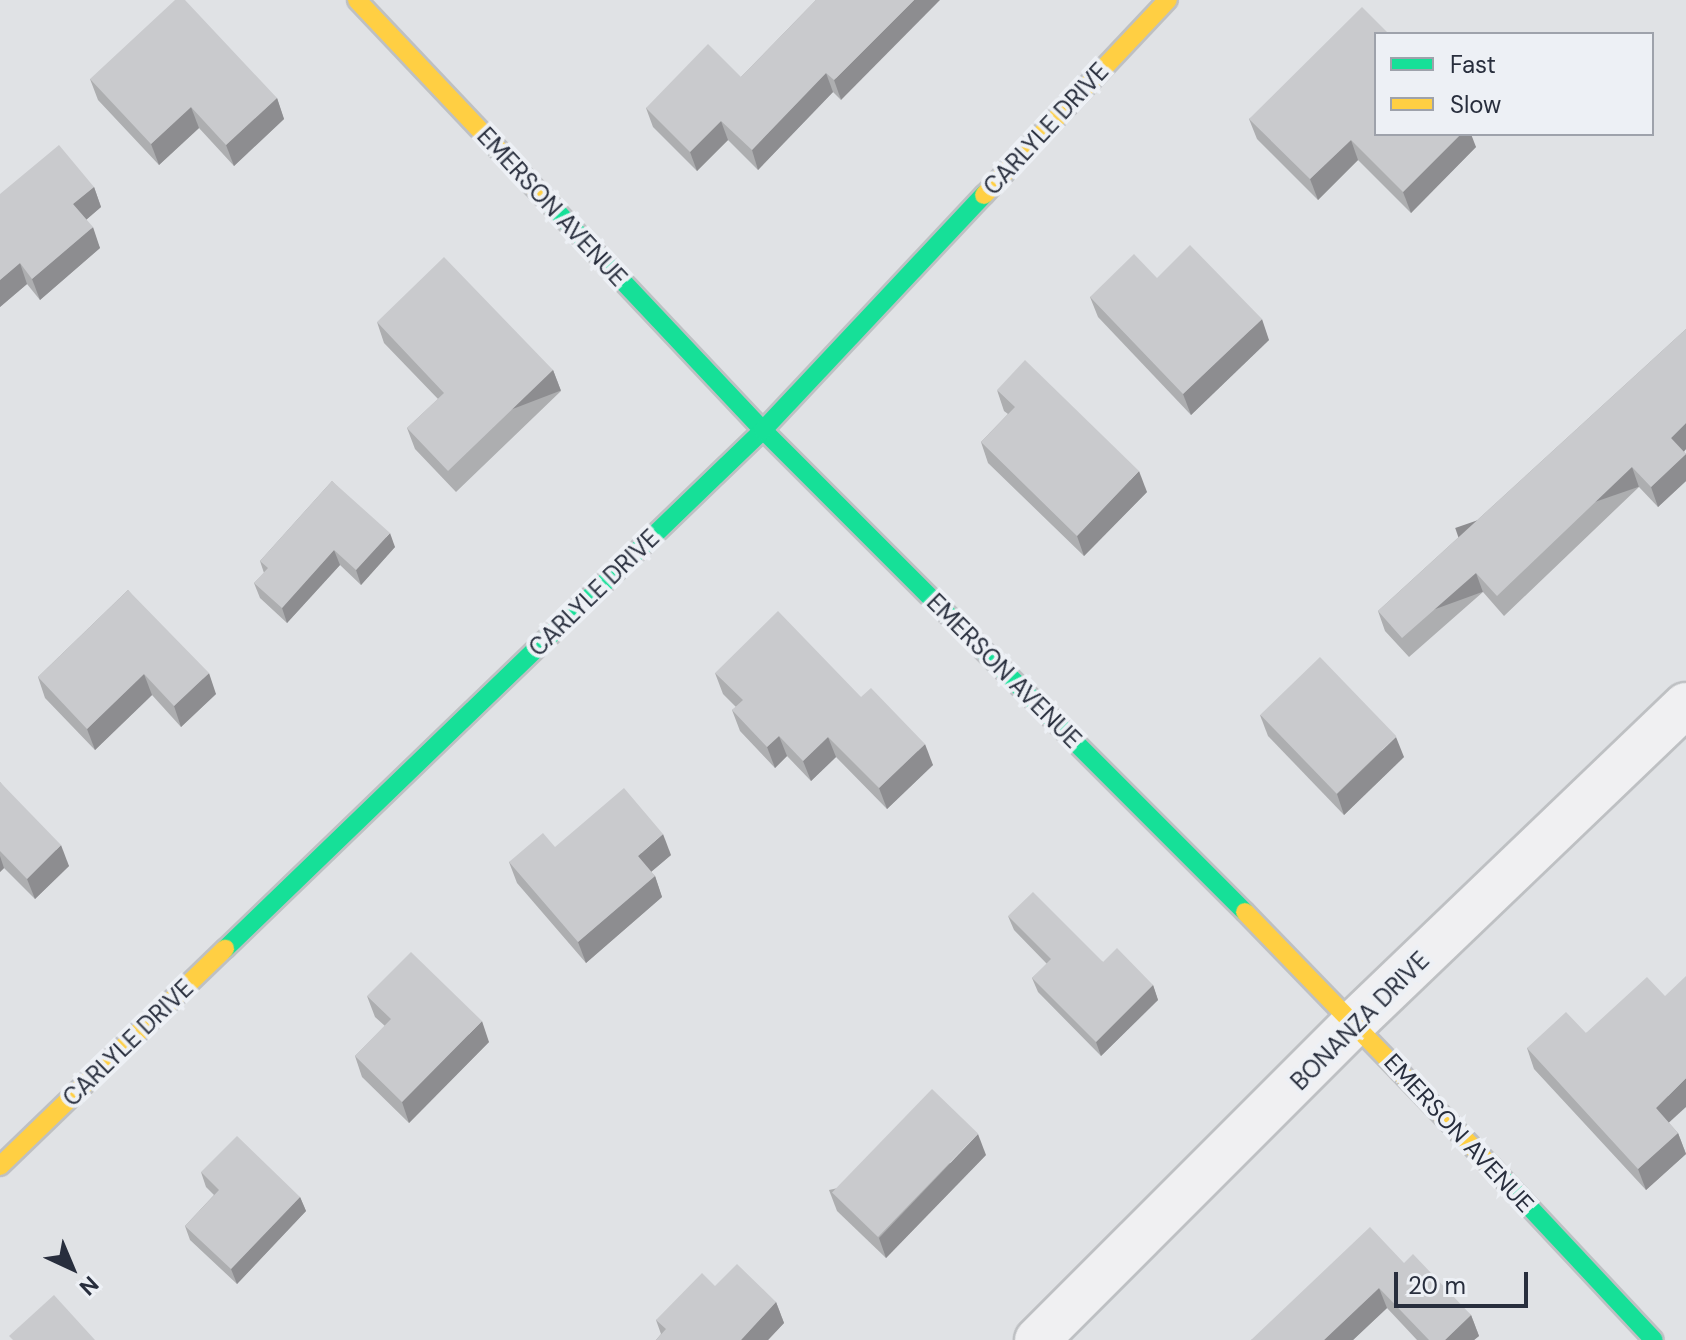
<!DOCTYPE html>
<html>
<head>
<meta charset="utf-8">
<style>
	body { margin:0 }
	#map { position:relative; width:1686px; height:1340px; overflow:hidden; background:#e0e2e5; font-family:"DM Sans",sans-serif }
	div>[style] { position:absolute }
	.roads { filter:drop-shadow(2px 0 #bec0c3) drop-shadow(-2px 0 #bec0c3) drop-shadow(0 2px #bec0c3) drop-shadow(0 -2px #bec0c3) }
	.street>* { height:44px; margin:-22px; padding:0 22px; transform-origin:22px; border-radius:22px; background:#f0f0f2 }
	.fast>* { height:18px; margin:-9px; padding:0 9px; transform-origin:9px; border-radius:9px; background:#16e098 }
	.slow>* { height:18px; margin:-9px; padding:0 9px; transform-origin:9px; border-radius:9px; background:#ffcf43 }
	.wall>* { inset:0; background:#adaeb0 }
	.shaded-wall>* { inset:0; background:#8d8d90; transform-origin:0 0 }
	.building>* { inset:0; background:#c9cacd; transform-origin:0 0 }
	span { translate:-50% -50%; white-space:nowrap; text-align:center; line-height:1.15; -webkit-text-stroke:8px #edf0f5; paint-order:stroke }
	.street-label { font-size:24px; color:#282e3d }
	.legend { position:absolute; left:1374px; top:32px; width:280px; height:104px; box-sizing:border-box; background:#edf0f5; border:2px solid #9ea2ab; margin:0; padding:10px 14px; list-style:none; font-size:24px; color:#282e3d }
	.legend li { display:flex; align-items:center; gap:16px; height:40px }
	.legend b { width:40px; border:2px solid #9ea2ab }
	.north { position:absolute; left:32px; top:1228px; width:80px; height:80px; -webkit-text-stroke:6px #edf0f5; paint-order:stroke; rotate:136deg; font-size:22px; font-weight:700; line-height:32px; text-align:center; color:#282e3d }
	.north::after { content:''; display:block; margin:auto; width:28px; height:36px; background:#282e3d; clip-path:polygon(50% 0,100% 100%,50% 72%,0 100%) }
	.scale { position:absolute; left:1394px; top:1272px; width:134px; height:36px; box-sizing:border-box; border:4px solid #282e3d; border-top:0; padding-left:10px; font-size:24px; line-height:28px; white-space:nowrap; color:#282e3d; -webkit-text-stroke:6px #edf0f5; paint-order:stroke }
</style>
</head>
<body>
<div id="map">
	<div class="roads">
		<div class="street">
			<div style="left:1037px;top:1340px;width:450px;rotate:-45deg"></div>
			<div style="left:1355px;top:1022px;width:458px;rotate:-43.8deg"></div>
		</div>
		<div class="fast">
			<div style="left:547px;top:201px;width:315px;rotate:46.7deg"></div>
			<div style="left:763px;top:430px;width:682px;rotate:45deg"></div>
			<div style="left:225px;top:949px;width:748px;rotate:-43.97deg"></div>
			<div style="left:763px;top:430px;width:323px;rotate:-46.8deg"></div>
			<div style="left:1491px;top:1166px;width:238px;rotate:46.9deg"></div>
		</div>
		<div class="slow">
			<div style="left:357px;top:0;width:277px;rotate:46.6deg"></div>
			<div style="left:984px;top:195px;width:268px;rotate:-46.7deg"></div>
			<div style="left:1245px;top:912px;width:354px;rotate:45.9deg"></div>
			<div style="left:0;top:1166px;width:313px;rotate:-44deg"></div>
		</div>
	</div>
	<div class="wall">
		<div style="clip-path:polygon(816px 0,841px 100px,833px 92px,758px 170px,728px 140px,697px 171px,653px 127px,646px 108px,741px 77px)"></div>
		<div style="clip-path:polygon(1376px 34px,1476px 147px,1411px 213px,1358px 160px,1318px 200px,1257px 139px,1249px 119px)"></div>
		<div style="clip-path:polygon(90px 79px,277px 98px,284px 119px,234px 166px,199px 128px,159px 165px,98px 100px)"></div>
		<div style="clip-path:polygon(94px 187px,101px 207px,86px 220px,100px 248px,40px 300px,27px 284px,0 307px,0 194px)"></div>
		<div style="clip-path:polygon(1157px 278px,1269px 340px,1191px 415px,1098px 317px,1090px 297px)"></div>
		<div style="clip-path:polygon(377px 322px,553px 370px,561px 391px,456px 492px,415px 449px,407px 428px,438px 399px,384px 343px)"></div>
		<div style="clip-path:polygon(1686px 329px,1686px 449px,1684px 452px,1686px 454px,1686px 481px,1658px 507px,1639px 487px,1504px 616px,1483px 592px,1409px 657px,1385px 631px,1378px 611px)"></div>
		<div style="clip-path:polygon(997px 390px,1147px 492px,1084px 556px,988px 463px,981px 442px,1008px 414px,1004px 411px)"></div>
		<div style="clip-path:polygon(332px 481px,395px 547px,361px 585px,340px 565px,287px 623px,260px 598px,254px 583px,264px 573px,260px 561px)"></div>
		<div style="clip-path:polygon(128px 590px,216px 694px,181px 727px,152px 695px,95px 750px,45px 698px,38px 677px)"></div>
		<div style="clip-path:polygon(715px 673px,861px 697px,933px 765px,887px 809px,836px 757px,811px 781px,787px 756px,775px 768px,740px 731px,732px 710px,736px 707px,723px 694px)"></div>
		<div style="clip-path:polygon(1260px 715px,1404px 757px,1344px 815px,1268px 736px)"></div>
		<div style="clip-path:polygon(0 782px,69px 866px,35px 899px,4px 868px,0 872px)"></div>
		<div style="clip-path:polygon(555px 847px,671px 855px,651px 872px,655px 876px,662px 897px,586px 963px,517px 883px,509px 862px)"></div>
		<div style="clip-path:polygon(1008px 916px,1103px 962px,1153px 985px,1158px 1000px,1101px 1056px,1038px 992px,1032px 978px,1047px 964px,1014px 930px)"></div>
		<div style="clip-path:polygon(367px 996px,489px 1042px,409px 1123px,362px 1077px,355px 1056px,385px 1026px,375px 1017px)"></div>
		<div style="clip-path:polygon(1665px 996px,1669px 1123px,1678px 1133px,1686px 1154px,1646px 1190px,1534px 1069px,1527px 1048px,1586px 1033px)"></div>
		<div style="clip-path:polygon(986px 1155px,886px 1258px,837px 1211px,829px 1190px)"></div>
		<div style="clip-path:polygon(201px 1172px,300px 1197px,306px 1211px,237px 1284px,190px 1240px,185px 1226px,214px 1195px,206px 1187px)"></div>
		<div style="clip-path:polygon(1404px 1263px,1471px 1315px,1479px 1336px,1474px 1340px,1417px 1340px,1387px 1308px,1353px 1340px,1251px 1340px)"></div>
		<div style="clip-path:polygon(715px 1286px,776px 1302px,784px 1323px,768px 1340px,656px 1340px,661px 1334px,656px 1320px)"></div>
	</div>
	<div class="shaded-wall">
		<div style="clip-path:polygon(914px 0,940px 0,841px 100px,834px 80px)"></div>
		<div style="clip-path:polygon(826px 73px,833px 92px,758px 170px,752px 150px)"></div>
		<div style="clip-path:polygon(277px 98px,284px 119px,234px 166px,226px 145px)"></div>
		<div style="clip-path:polygon(191px 107px,199px 128px,159px 165px,151px 144px)"></div>
		<div style="clip-path:polygon(721px 121px,728px 140px,697px 171px,690px 152px)"></div>
		<div style="clip-path:polygon(1461px 134px,1471px 134px,1476px 147px,1411px 213px,1403px 192px)"></div>
		<div style="clip-path:polygon(1351px 140px,1358px 160px,1318px 200px,1310px 179px)"></div>
		<div style="clip-path:polygon(94px 187px,101px 207px,80px 225px,73px 204px)"></div>
		<div style="clip-path:polygon(93px 227px,100px 248px,40px 300px,32px 279px)"></div>
		<div style="clip-path:polygon(20px 263px,27px 284px,0 307px,0 280px)"></div>
		<div style="clip-path:polygon(1262px 319px,1269px 340px,1191px 415px,1183px 394px)"></div>
		<div style="left:553px;top:370px;width:22px;height:146px;rotate:69deg"></div>
		<div style="clip-path:polygon(1686px 423px,1686px 449px,1678px 457px,1671px 438px)"></div>
		<div style="clip-path:polygon(1686px 454px,1686px 481px,1658px 507px,1651px 487px)"></div>
		<div style="left:1632px;top:467px;width:21px;height:187px;rotate:71deg"></div>
		<div style="clip-path:polygon(1139px 471px,1147px 492px,1084px 556px,1077px 536px)"></div>
		<div style="clip-path:polygon(390px 533px,395px 547px,361px 585px,356px 570px)"></div>
		<div style="clip-path:polygon(334px 550px,340px 565px,287px 623px,282px 608px)"></div>
		<div style="left:1476px;top:573px;width:20px;height:98px;rotate:70deg"></div>
		<div style="clip-path:polygon(209px 673px,216px 694px,181px 727px,174px 706px)"></div>
		<div style="clip-path:polygon(144px 674px,152px 695px,95px 750px,87px 729px)"></div>
		<div style="clip-path:polygon(779px 736px,787px 756px,775px 768px,767px 747px)"></div>
		<div style="clip-path:polygon(828px 737px,836px 757px,811px 781px,803px 761px)"></div>
		<div style="clip-path:polygon(1396px 737px,1404px 757px,1344px 815px,1337px 794px)"></div>
		<div style="clip-path:polygon(925px 744px,933px 765px,887px 809px,879px 788px)"></div>
		<div style="clip-path:polygon(663px 834px,671px 855px,645px 877px,638px 856px)"></div>
		<div style="clip-path:polygon(61px 845px,69px 866px,35px 899px,27px 879px)"></div>
		<div style="clip-path:polygon(0 856px,4px 868px,0 872px)"></div>
		<div style="clip-path:polygon(655px 876px,662px 897px,586px 963px,578px 942px)"></div>
		<div style="clip-path:polygon(1153px 985px,1158px 1000px,1101px 1056px,1096px 1042px)"></div>
		<div style="clip-path:polygon(482px 1021px,489px 1042px,409px 1123px,402px 1102px)"></div>
		<div style="clip-path:polygon(1686px 1078px,1686px 1107px,1663px 1128px,1656px 1108px)"></div>
		<div style="clip-path:polygon(1678px 1133px,1686px 1154px,1646px 1190px,1638px 1169px)"></div>
		<div style="clip-path:polygon(978px 1134px,986px 1155px,886px 1258px,879px 1238px)"></div>
		<div style="clip-path:polygon(300px 1197px,306px 1211px,237px 1284px,231px 1269px)"></div>
		<div style="clip-path:polygon(1379px 1288px,1387px 1308px,1353px 1340px,1324px 1340px)"></div>
		<div style="clip-path:polygon(776px 1302px,784px 1323px,768px 1340px,741px 1340px)"></div>
		<div style="clip-path:polygon(1471px 1315px,1479px 1336px,1474px 1340px,1445px 1340px)"></div>
	</div>
	<div class="building">
		<div style="clip-path:polygon(175px 0,185px 0,277px 98px,226px 145px,191px 107px,151px 144px,90px 79px)"></div>
		<div style="clip-path:polygon(816px 0,914px 0,834px 80px,826px 73px,752px 150px,721px 121px,690px 152px,646px 108px,708px 44px,741px 77px)"></div>
		<div style="clip-path:polygon(1362px 7px,1389px 34px,1376px 34px,1376px 134px,1461px 134px,1403px 192px,1351px 140px,1310px 179px,1249px 119px)"></div>
		<div style="clip-path:polygon(59px 145px,94px 187px,73px 204px,93px 227px,32px 279px,20px 263px,0 280px,0 194px)"></div>
		<div style="clip-path:polygon(1190px 245px,1262px 319px,1183px 394px,1090px 297px,1134px 254px,1157px 278px)"></div>
		<div style="clip-path:polygon(444px 257px,553px 370px,448px 471px,407px 428px,444px 393px,377px 322px)"></div>
		<div style="clip-path:polygon(1686px 329px,1686px 423px,1671px 438px,1686px 454px,1651px 487px,1632px 467px,1497px 596px,1476px 573px,1402px 638px,1378px 611px)"></div>
		<div style="clip-path:polygon(1025px 360px,1139px 471px,1077px 536px,981px 442px,1015px 407px,997px 390px)"></div>
		<div style="clip-path:polygon(332px 481px,390px 533px,356px 570px,334px 550px,282px 608px,254px 583px,268px 568px,260px 561px)"></div>
		<div style="clip-path:polygon(128px 590px,209px 673px,174px 706px,144px 674px,87px 729px,38px 677px)"></div>
		<div style="clip-path:polygon(778px 611px,861px 697px,871px 688px,925px 744px,879px 788px,828px 737px,803px 761px,779px 736px,767px 747px,732px 710px,743px 700px,715px 673px)"></div>
		<div style="left:1320px;top:657px;width:110px;height:83px;rotate:46deg"></div>
		<div style="clip-path:polygon(0 782px,61px 845px,27px 879px,0 851px)"></div>
		<div style="clip-path:polygon(624px 788px,663px 834px,638px 856px,655px 876px,578px 942px,509px 862px,543px 833px,555px 847px)"></div>
		<div style="clip-path:polygon(1033px 892px,1103px 962px,1117px 948px,1153px 985px,1096px 1042px,1032px 978px,1051px 959px,1008px 916px)"></div>
		<div style="clip-path:polygon(411px 952px,482px 1021px,402px 1102px,355px 1056px,391px 1019px,367px 996px)"></div>
		<div style="clip-path:polygon(1686px 976px,1686px 1078px,1656px 1108px,1678px 1133px,1638px 1169px,1527px 1048px,1566px 1012px,1586px 1033px,1647px 977px,1665px 996px)"></div>
		<div style="left:932px;top:1089px;width:64px;height:144px;rotate:44deg"></div>
		<div style="clip-path:polygon(237px 1136px,300px 1197px,231px 1269px,185px 1226px,219px 1190px,201px 1172px)"></div>
		<div style="clip-path:polygon(1370px 1227px,1404px 1263px,1413px 1254px,1471px 1315px,1445px 1340px,1429px 1340px,1379px 1288px,1324px 1340px,1251px 1340px)"></div>
		<div style="clip-path:polygon(737px 1264px,776px 1302px,741px 1340px,656px 1340px,666px 1329px,656px 1320px,702px 1273px,715px 1286px)"></div>
		<div style="clip-path:polygon(54px 1295px,95px 1340px,13px 1340px,9px 1336px)"></div>
	</div>
	<div class="street-label">
		<span style="left:1046px;top:129px;rotate:-47deg">CARLYLE DRIVE</span>
		<span style="left:552px;top:207px;rotate:47deg">EMERSON AVENUE</span>
		<span style="left:594px;top:593px;rotate:-44deg">CARLYLE DRIVE</span>
		<span style="left:1004px;top:671px;rotate:45deg">EMERSON AVENUE</span>
		<span style="left:1360px;top:1021px;rotate:-45deg">BONANZA DRIVE</span>
		<span style="left:128px;top:1043px;rotate:-44deg">CARLYLE DRIVE</span>
		<span style="left:1459px;top:1133px;rotate:47deg">EMERSON AVENUE</span>
	</div>
	<ul class="legend">
	<li><b style="height:10px;background:#16e098"></b>Fast</li>
	<li><b style="height:10px;background:#ffcf43"></b>Slow</li>
	</ul>
	<div class="north">N</div>
	<div class="scale">20 m</div>
</div>
</body>
</html>
